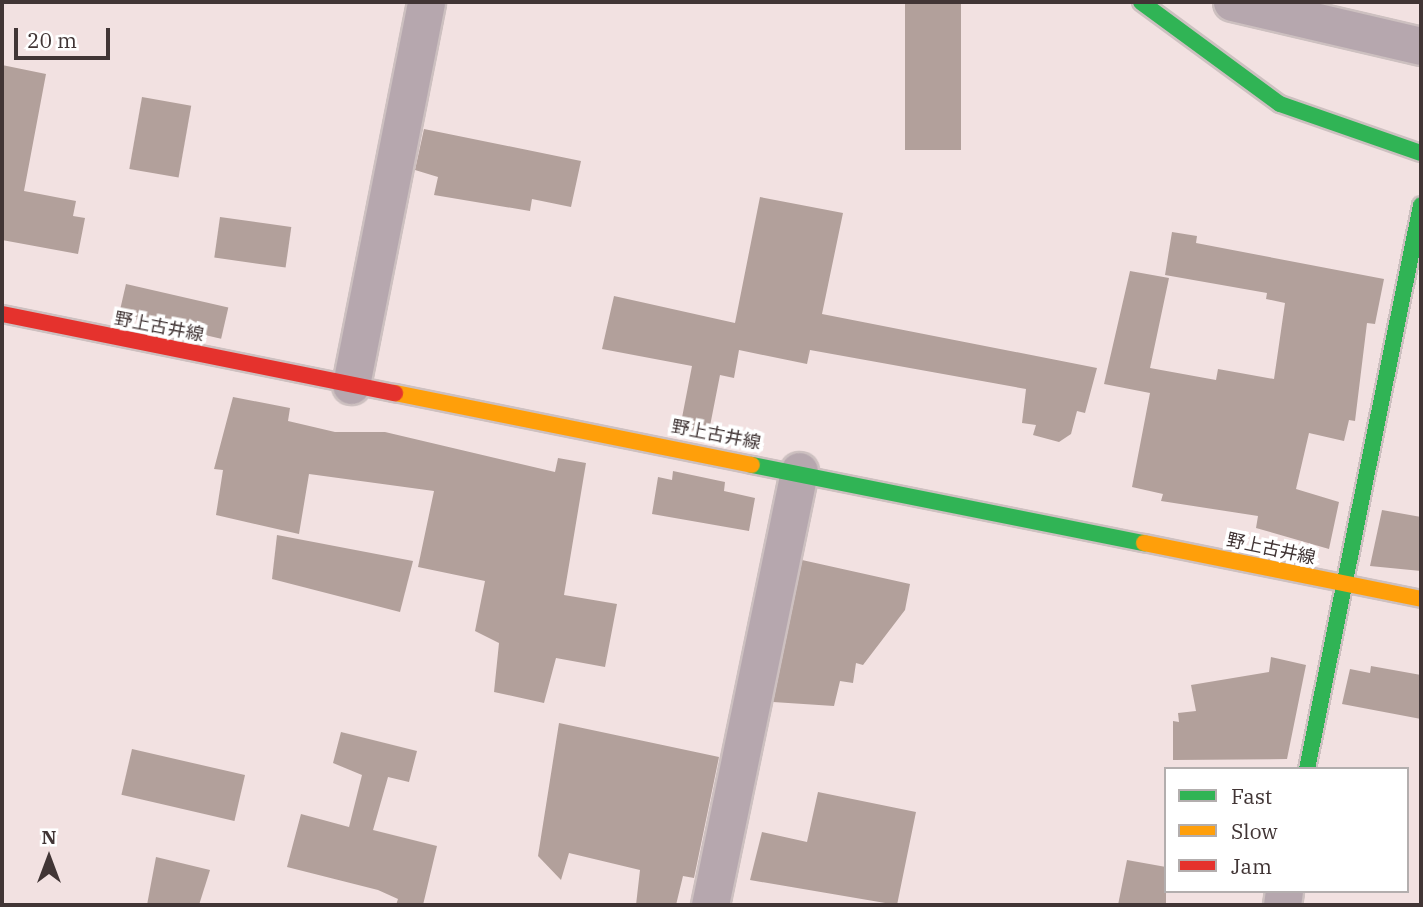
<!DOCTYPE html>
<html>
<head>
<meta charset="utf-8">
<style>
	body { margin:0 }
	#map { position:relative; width:1423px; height:907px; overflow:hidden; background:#f2e1e1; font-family:"IBM Plex Serif","Noto Sans JP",serif }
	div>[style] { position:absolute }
	.building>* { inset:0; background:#b2a09b; transform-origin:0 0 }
	.roads { filter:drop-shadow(2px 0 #cdc0c0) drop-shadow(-2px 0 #cdc0c0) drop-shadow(0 2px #cdc0c0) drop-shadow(0 -2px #cdc0c0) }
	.street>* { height:37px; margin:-18.5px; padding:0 18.5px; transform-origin:18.5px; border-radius:18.5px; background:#b6a7ae }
	.fast>* { height:16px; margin:-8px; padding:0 8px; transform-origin:8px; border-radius:8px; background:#30b455 }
	.slow>* { height:16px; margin:-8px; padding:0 8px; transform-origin:8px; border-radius:8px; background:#ff9f0a }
	.jam>* { height:16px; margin:-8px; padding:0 8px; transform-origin:8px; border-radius:8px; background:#e5322d }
	span { translate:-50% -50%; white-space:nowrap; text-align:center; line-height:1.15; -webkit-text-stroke:7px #fff; paint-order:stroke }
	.street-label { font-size:18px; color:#413535 }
	.frame { position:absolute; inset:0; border:4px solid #413535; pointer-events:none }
	.legend { position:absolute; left:1164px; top:767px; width:245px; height:126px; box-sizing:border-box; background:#fff; border:2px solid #b3aeae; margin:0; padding:9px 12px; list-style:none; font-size:21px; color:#413535 }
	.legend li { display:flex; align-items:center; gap:14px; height:35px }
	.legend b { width:35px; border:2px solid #b3aeae }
	.north { position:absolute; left:14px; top:823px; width:70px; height:70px; -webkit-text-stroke:5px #fff; paint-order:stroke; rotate:0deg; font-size:19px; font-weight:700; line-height:28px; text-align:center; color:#413535 }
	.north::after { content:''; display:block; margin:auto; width:24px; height:32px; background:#413535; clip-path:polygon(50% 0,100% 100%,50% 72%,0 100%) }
	.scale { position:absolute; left:14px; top:28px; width:96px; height:32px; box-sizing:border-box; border:4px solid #413535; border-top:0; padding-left:9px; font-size:21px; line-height:24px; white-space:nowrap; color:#413535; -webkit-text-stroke:5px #fff; paint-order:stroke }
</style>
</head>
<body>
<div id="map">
	<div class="building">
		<div style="left:905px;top:2px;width:56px;height:148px"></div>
		<div style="clip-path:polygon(2px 65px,46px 74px,24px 191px,76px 201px,73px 216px,85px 218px,78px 254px,2px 240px)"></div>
		<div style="left:142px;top:97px;width:50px;height:73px;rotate:10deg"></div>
		<div style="clip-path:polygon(424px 129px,581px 161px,571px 207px,532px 199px,530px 211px,434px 195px,438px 177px,415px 170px)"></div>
		<div style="clip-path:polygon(760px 197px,843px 213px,822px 314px,1097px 368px,1085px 413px,1077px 411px,1071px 434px,1059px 442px,1033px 435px,1036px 425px,1022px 423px,1026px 389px,810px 350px,807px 364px,739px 350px,734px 378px,720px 375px,710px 426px,734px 431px,733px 438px,680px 428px,692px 366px,602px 349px,614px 296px,735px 323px)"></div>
		<div style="left:220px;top:217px;width:72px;height:41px;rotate:8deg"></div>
		<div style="clip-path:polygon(1172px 232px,1197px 236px,1196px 243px,1384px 279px,1375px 324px,1367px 323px,1355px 421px,1349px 420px,1344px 441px,1309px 433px,1296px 489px,1339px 502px,1329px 549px,1256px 528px,1258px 516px,1161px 501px,1163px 494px,1132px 487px,1150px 393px,1104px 384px,1130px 271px,1169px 278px,1150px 368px,1216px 380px,1218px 369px,1274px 379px,1285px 303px,1266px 299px,1267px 293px,1165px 275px)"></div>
		<div style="left:126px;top:284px;width:105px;height:32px;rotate:13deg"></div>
		<div style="clip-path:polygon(233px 397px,290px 408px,288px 421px,335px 432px,385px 432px,555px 472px,558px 458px,586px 463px,564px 595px,617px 604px,605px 667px,556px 658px,544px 703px,494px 692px,499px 643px,475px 631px,485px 581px,418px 567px,434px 491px,309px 474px,299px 534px,216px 515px,223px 470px,214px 469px)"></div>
		<div style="clip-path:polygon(673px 471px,725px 482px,724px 491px,755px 498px,749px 531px,652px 514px,658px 477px,672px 480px)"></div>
		<div style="clip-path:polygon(1382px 510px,1421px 517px,1421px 571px,1370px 566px)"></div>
		<div style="clip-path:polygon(277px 535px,413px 561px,400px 612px,272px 579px)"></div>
		<div style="clip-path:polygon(802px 560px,910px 584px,905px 610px,863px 665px,856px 663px,853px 683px,840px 681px,834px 706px,773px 702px)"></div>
		<div style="clip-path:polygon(1271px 657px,1306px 665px,1287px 759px,1173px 760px,1173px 721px,1179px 722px,1178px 713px,1196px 711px,1191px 685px,1269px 672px)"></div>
		<div style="clip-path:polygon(1371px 666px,1421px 675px,1421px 719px,1342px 704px,1350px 669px,1370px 673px)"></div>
		<div style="clip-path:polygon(559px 723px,719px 757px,694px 878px,683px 876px,676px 905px,636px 905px,640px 870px,569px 853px,561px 880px,538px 856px)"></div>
		<div style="clip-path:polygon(341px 732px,417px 751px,409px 782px,388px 777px,373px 830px,437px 846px,423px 905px,396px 905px,398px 899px,378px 890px,287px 867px,301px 814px,349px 827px,362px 775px,333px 763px)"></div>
		<div style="left:132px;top:749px;width:116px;height:47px;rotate:13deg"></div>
		<div style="clip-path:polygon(818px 792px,916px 812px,897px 905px,750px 880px,762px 832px,807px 842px)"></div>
		<div style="clip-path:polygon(156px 857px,210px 870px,199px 905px,147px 905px)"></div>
		<div style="clip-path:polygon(1127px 860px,1166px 867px,1166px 905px,1118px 905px)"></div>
	</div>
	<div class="roads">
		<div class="street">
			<div style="left:1232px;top:2px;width:194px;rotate:13.1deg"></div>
			<div style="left:351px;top:385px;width:390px;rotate:-78.9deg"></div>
			<div style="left:710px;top:905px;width:443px;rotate:-78.4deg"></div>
			<div style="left:1282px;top:905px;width:14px;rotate:-82deg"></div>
		</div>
		<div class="fast">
			<div style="left:1141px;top:2px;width:172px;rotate:36.3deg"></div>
			<div style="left:1280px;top:104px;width:149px;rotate:19.2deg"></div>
			<div style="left:752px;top:465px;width:400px;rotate:11.3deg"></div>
			<div style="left:1307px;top:769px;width:575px;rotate:-78.57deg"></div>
		</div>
		<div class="slow">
			<div style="left:395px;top:393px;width:364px;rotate:11.4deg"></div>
			<div style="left:1144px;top:543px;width:283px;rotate:11.4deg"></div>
		</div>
		<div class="jam">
			<div style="left:2px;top:314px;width:401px;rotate:11.4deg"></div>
		</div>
	</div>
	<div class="street-label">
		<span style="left:159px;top:327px;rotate:11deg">野上古井線</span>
		<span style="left:716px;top:435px;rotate:11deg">野上古井線</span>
		<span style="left:1271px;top:549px;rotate:12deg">野上古井線</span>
	</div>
	<div class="frame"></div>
	<ul class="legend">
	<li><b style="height:9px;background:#30b455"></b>Fast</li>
	<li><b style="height:9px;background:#ff9f0a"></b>Slow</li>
	<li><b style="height:9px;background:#e5322d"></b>Jam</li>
	</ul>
	<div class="north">N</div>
	<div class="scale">20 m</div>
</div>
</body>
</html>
